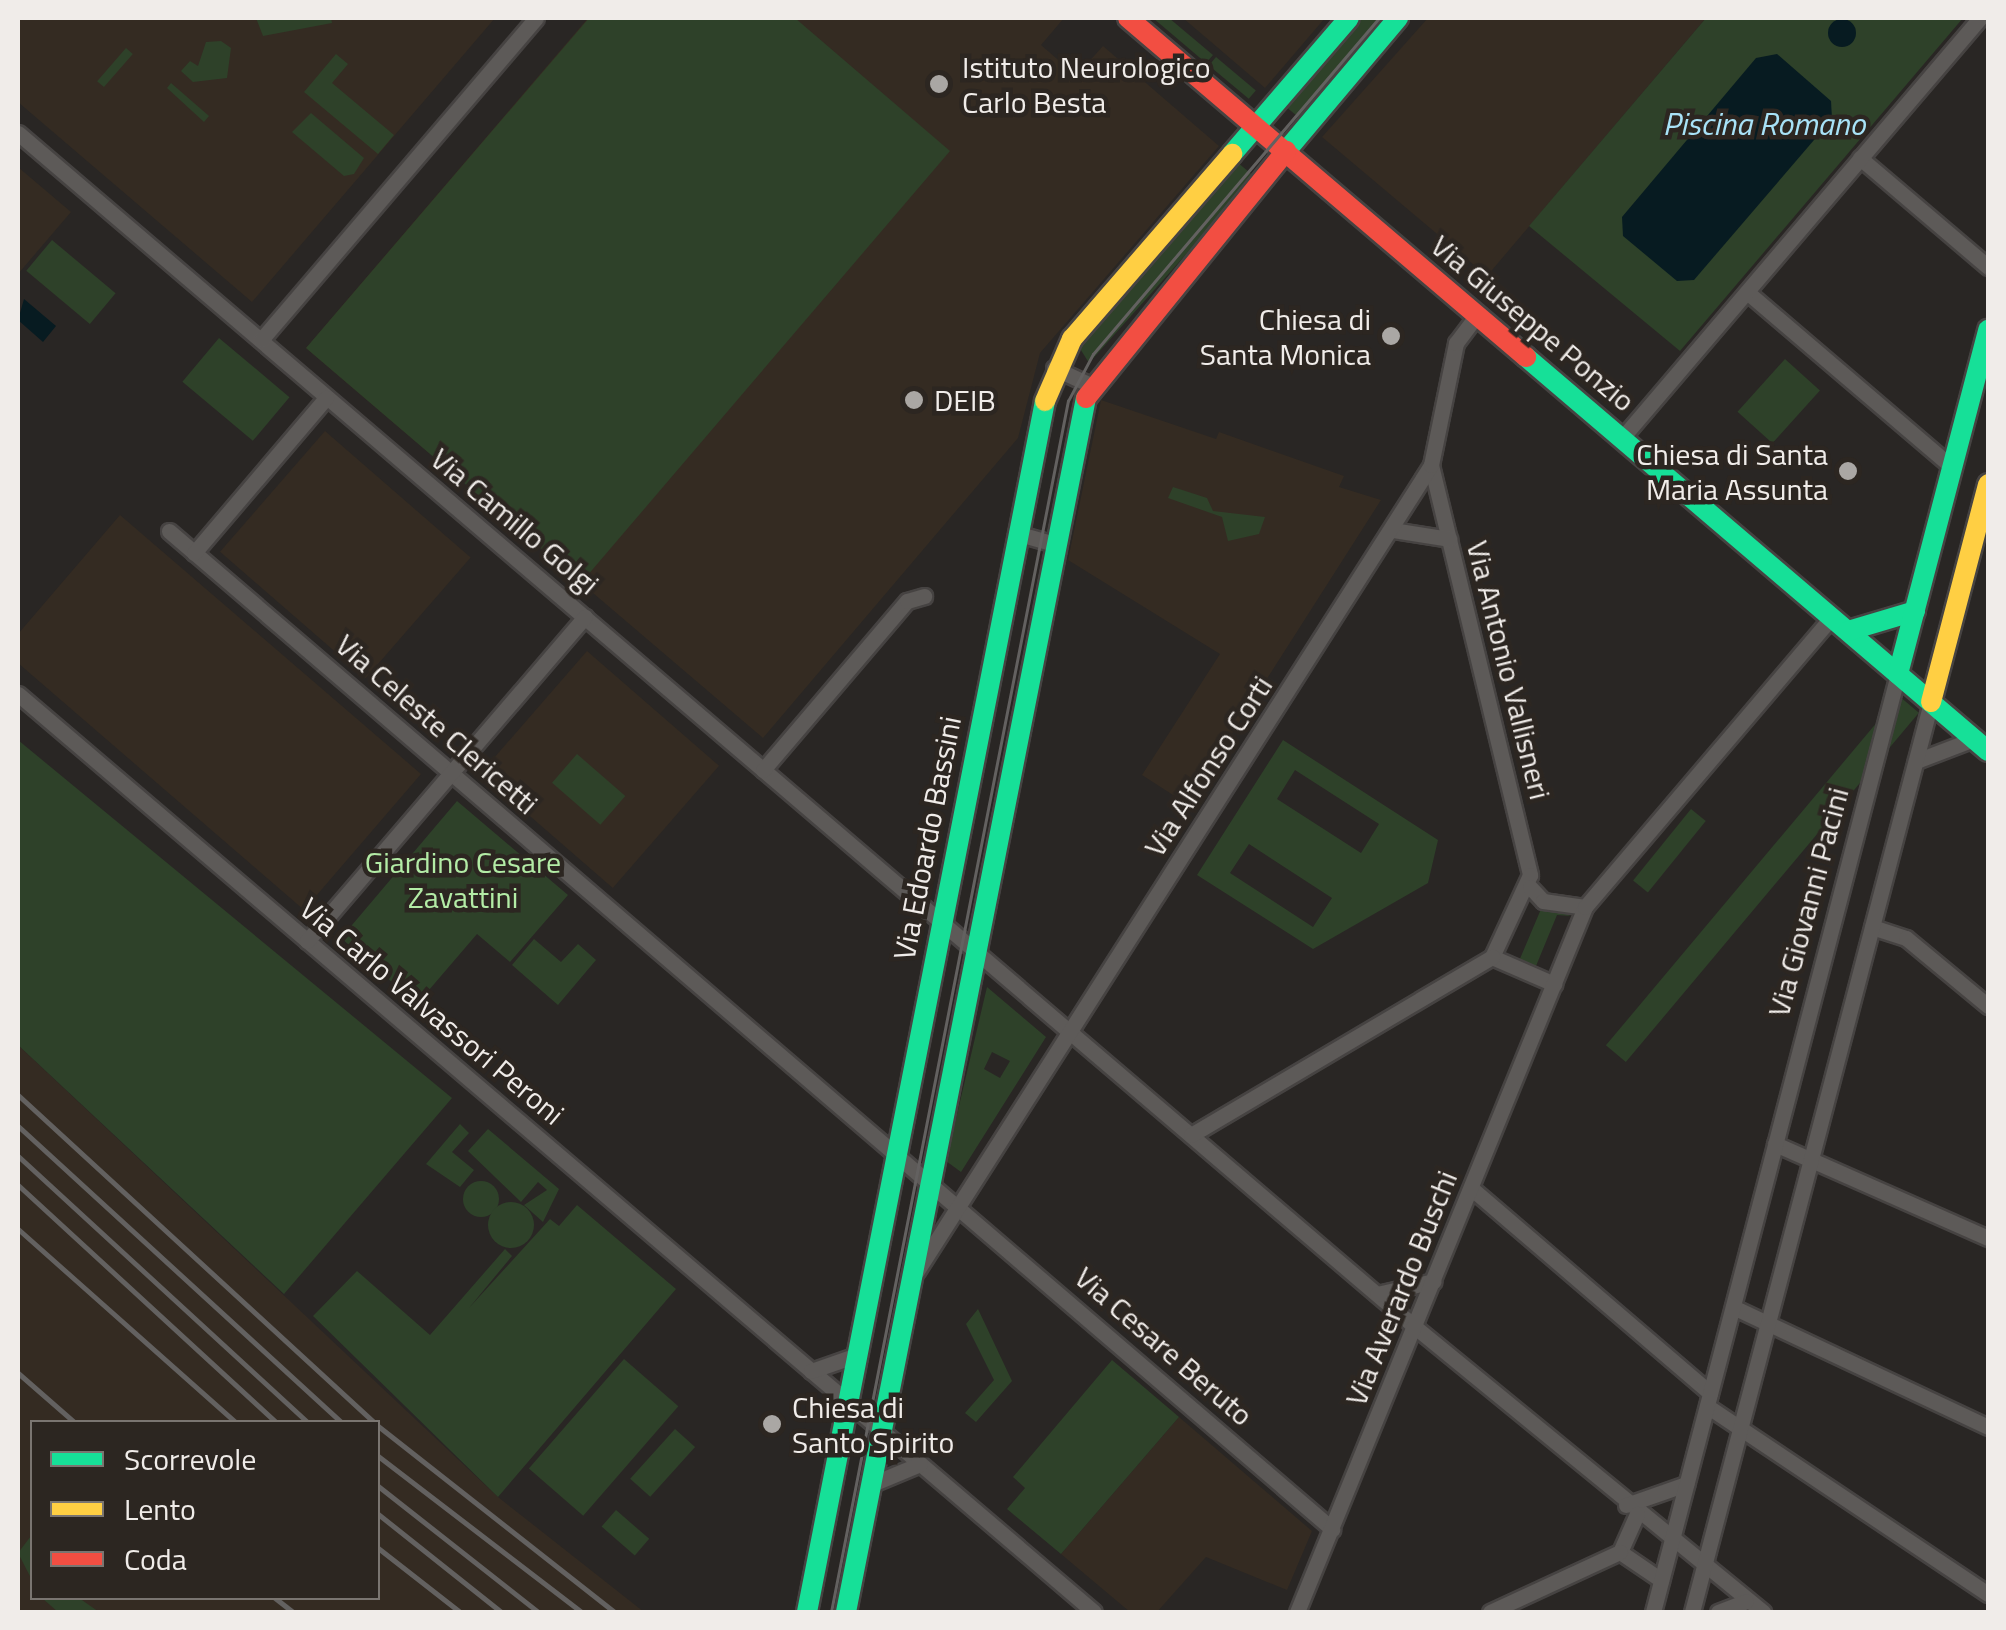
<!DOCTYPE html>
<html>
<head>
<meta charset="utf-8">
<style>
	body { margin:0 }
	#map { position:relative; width:2006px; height:1630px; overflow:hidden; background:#292624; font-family:"Titillium Web",sans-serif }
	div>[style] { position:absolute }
	.built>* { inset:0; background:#342b22; transform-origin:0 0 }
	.green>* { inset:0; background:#2e4129; transform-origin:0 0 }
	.round { border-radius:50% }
	.water>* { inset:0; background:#071b21 }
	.roads { filter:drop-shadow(2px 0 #464342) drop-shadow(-2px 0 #464342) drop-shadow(0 2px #464342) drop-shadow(0 -2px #464342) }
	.street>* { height:15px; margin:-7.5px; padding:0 7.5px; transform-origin:7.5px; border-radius:7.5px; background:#5d5a58 }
	.fast>* { height:20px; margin:-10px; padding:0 10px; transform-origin:10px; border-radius:10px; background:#16e098 }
	.slow>* { height:20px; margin:-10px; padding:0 10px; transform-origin:10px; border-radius:10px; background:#ffcf43 }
	.jam>* { height:20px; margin:-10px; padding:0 10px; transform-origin:10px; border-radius:10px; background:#f24e42 }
	.tram>* { height:2.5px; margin:-1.25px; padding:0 1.25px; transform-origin:1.25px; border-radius:1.25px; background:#636160 }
	.rail>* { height:5px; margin:-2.5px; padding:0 2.5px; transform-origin:2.5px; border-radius:2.5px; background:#636160 }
	.dots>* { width:28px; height:28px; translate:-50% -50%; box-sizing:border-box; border:5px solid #2c2621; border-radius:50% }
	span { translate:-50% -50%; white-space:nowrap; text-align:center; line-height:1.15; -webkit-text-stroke:9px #2c2621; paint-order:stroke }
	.poi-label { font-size:30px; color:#f0ece9 }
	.left { translate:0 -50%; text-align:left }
	.right { translate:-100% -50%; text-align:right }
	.street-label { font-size:30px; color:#f0ece9 }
	.park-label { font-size:30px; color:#b3eca6 }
	.water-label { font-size:32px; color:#a8e2f7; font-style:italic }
	.frame { position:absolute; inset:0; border:20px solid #f0ece9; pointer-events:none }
	.legend { position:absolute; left:30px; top:1420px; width:350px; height:180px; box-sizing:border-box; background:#2c2621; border:2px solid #7a7571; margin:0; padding:12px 18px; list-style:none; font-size:30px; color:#f0ece9 }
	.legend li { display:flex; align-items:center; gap:20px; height:50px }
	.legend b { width:50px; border:2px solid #7a7571 }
</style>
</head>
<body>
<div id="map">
	<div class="built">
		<div style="clip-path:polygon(18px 18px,495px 18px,252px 302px,18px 102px)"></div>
		<div style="clip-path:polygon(588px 18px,1064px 18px,1041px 45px,1071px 71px,1077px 75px,1103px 46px,1219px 146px,1040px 353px,1018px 438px,763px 738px,306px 348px)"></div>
		<div style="clip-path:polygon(1183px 18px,1325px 18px,1265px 88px)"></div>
		<div style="clip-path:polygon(1428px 18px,1706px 18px,1487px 276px,1322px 137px)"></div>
		<div style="clip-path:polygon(18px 167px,71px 212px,18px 274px)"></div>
		<div style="clip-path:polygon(1101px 400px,1216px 439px,1219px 432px,1344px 476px,1339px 487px,1381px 500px,1187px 804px,1142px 775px,1220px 654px,1068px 560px)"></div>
		<div style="left:325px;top:431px;width:193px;height:160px;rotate:41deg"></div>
		<div style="clip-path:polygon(120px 515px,421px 774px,304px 910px,18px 663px,18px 634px)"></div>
		<div style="left:587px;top:651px;width:175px;height:162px;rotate:41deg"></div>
		<div style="clip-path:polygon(evenodd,18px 1045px,498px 1497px,644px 1612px,18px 1612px,18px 1045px,32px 1422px,378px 1422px,378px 1598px,32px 1598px,32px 1422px)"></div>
		<div style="clip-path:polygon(1179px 1417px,1312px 1531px,1287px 1590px,1206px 1557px,1157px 1612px,1130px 1612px,1061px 1554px)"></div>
	</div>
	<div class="green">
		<div style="clip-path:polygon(256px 18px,331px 18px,332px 23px,263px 36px)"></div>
		<div style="clip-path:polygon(589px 18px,795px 18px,950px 151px,581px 583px,306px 348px)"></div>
		<div style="clip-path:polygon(1153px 18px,1169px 18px,1213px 55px,1206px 63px)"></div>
		<div style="clip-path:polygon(1361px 18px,1391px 18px,1303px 121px,1285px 106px)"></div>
		<div style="clip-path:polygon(1706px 18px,1963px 18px,1680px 351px,1529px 226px)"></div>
		<div style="clip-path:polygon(221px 41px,231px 48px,227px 78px,193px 82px,181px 71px,190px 61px,198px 66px,206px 42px)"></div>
		<div style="left:126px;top:48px;width:9px;height:44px;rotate:41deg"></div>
		<div style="clip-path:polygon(336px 54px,348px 64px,332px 83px,394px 135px,378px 154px,304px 92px)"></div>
		<div style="left:1216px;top:57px;width:52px;height:11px;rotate:40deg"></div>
		<div style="clip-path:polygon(171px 83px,209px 116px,204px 122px,167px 88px)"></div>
		<div style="clip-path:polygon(311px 113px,364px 158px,354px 174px,344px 176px,292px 132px)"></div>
		<div style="clip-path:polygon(1237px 162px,1255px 177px,1089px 363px,1079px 347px)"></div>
		<div style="left:52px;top:240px;width:83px;height:40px;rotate:40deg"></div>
		<div style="left:219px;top:338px;width:92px;height:57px;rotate:40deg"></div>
		<div style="left:1785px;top:359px;width:47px;height:71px;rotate:42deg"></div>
		<div style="clip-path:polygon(1173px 487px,1207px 498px,1213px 511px,1265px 517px,1259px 534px,1228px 541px,1222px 517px,1168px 498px)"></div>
		<div style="left:1899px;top:696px;width:26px;height:456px;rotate:40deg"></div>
		<div style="clip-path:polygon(18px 740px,452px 1098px,284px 1294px,18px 1045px)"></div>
		<div style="clip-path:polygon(evenodd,1283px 740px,1438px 840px,1428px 883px,1313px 949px,1197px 875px,1283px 740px,1295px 770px,1379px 824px,1361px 853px,1277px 799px,1295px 770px,1283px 740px,1249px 844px,1332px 898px,1313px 927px,1230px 873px,1249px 844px)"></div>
		<div style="left:577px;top:754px;width:64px;height:38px;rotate:41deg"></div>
		<div style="clip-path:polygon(457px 801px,568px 895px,510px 962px,477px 934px,417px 1004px,341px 938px)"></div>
		<div style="left:1691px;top:809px;width:19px;height:92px;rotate:39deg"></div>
		<div style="clip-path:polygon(1530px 902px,1571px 916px,1557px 915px,1536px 966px,1546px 974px,1519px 961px,1541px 909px)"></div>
		<div style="clip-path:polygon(534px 939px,561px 962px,578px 944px,596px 960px,558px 1005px,512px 965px)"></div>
		<div style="clip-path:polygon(evenodd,987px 987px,1046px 1037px,961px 1172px,946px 1161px,987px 987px,992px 1052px,1010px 1061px,1000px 1078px,984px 1069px,992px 1052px)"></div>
		<div style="clip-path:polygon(460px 1124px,469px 1133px,452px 1152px,474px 1170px,460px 1187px,426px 1164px)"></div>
		<div style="clip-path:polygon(488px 1129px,559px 1189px,543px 1222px,524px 1205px,547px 1190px,538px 1182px,521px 1202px,468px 1151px)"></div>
		<div class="round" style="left:463px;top:1181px;width:36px;height:36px"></div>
		<div class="round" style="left:488px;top:1202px;width:46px;height:46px"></div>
		<div style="clip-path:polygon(577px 1205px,676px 1289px,498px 1497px,313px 1316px,357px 1271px,430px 1335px,505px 1249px,512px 1256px,469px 1308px,550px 1219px,559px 1226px)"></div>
		<div style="clip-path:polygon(978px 1309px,1012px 1381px,976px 1422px,965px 1413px,994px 1380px,966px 1324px)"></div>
		<div style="left:624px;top:1359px;width:72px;height:145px;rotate:41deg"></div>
		<div style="clip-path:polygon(1112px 1360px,1179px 1417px,1061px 1554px,1007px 1509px,1025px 1488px,1013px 1477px)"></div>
		<div style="left:675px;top:1429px;width:27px;height:67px;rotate:42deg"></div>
		<div style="left:616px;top:1510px;width:44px;height:22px;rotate:41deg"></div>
		<div style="clip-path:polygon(31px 1536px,32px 1538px,32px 1580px,18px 1553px)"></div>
		<div style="clip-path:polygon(42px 1598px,79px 1598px,99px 1612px,58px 1612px)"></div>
	</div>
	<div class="water">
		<div class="round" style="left:1828px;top:19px;width:28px;height:28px"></div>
		<div style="clip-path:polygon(1777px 54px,1831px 101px,1832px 119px,1694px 280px,1677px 281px,1623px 236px,1622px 217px,1756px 58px)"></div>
		<div style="clip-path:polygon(24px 299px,56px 326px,43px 342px,18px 320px)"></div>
	</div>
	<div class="roads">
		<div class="street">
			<div style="left:18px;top:133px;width:1838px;rotate:40.52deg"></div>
			<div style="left:1415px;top:1327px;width:450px;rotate:39.3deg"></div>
			<div style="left:1860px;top:158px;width:168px;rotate:40.4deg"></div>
			<div style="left:1747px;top:292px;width:270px;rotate:40.5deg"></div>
			<div style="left:261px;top:340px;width:423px;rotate:-49.5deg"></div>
			<div style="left:1054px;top:368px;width:38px;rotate:25deg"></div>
			<div style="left:1622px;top:438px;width:552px;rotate:-49.56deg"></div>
			<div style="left:1431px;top:465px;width:422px;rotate:76.4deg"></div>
			<div style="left:1530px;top:875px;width:90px;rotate:114.9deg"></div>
			<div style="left:1393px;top:530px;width:57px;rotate:9.1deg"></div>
			<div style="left:169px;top:531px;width:1533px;rotate:40.63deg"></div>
			<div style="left:1016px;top:533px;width:41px;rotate:15.8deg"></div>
			<div style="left:194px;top:553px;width:204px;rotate:-49.6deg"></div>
			<div style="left:18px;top:694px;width:1414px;rotate:40.47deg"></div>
			<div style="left:1916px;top:761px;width:62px;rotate:-20.8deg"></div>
			<div style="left:763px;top:770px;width:222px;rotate:-49.6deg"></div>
			<div style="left:907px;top:601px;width:18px;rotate:-16deg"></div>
			<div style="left:1530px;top:887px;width:19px;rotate:47deg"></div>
			<div style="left:1543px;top:901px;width:42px;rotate:8.1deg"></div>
			<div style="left:1872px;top:927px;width:36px;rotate:18deg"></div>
			<div style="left:1906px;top:938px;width:107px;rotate:39.7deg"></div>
			<div style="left:307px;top:941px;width:427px;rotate:-49.4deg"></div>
			<div style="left:1492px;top:957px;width:68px;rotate:23.5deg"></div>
			<div style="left:1191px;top:1135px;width:350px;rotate:-30.6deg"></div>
			<div style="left:1775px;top:1144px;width:233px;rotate:23.8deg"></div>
			<div style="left:1471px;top:1188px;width:315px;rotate:40.6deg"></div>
			<div style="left:917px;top:1271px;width:956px;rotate:-57.47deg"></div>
			<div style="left:1431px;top:465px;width:125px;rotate:-78.4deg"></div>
			<div style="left:1456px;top:343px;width:35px;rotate:-53deg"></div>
			<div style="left:1377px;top:1294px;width:58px;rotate:-12.8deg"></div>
			<div style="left:1733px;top:1307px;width:282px;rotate:25.2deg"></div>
			<div style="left:811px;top:1371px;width:49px;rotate:-19.2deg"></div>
			<div style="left:1707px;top:1406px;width:338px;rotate:33.8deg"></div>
			<div style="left:872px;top:1484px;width:52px;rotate:-22.6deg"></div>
			<div style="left:1626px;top:1505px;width:64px;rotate:-19.3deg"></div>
			<div style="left:1620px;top:1552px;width:50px;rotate:34.3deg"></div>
			<div style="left:1620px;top:1552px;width:42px;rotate:-65.9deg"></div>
			<div style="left:1297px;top:1612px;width:762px;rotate:-67.78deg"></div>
			<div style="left:1585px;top:907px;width:380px;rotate:-49.6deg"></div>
			<div style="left:1490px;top:1612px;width:143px;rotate:-24.8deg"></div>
			<div style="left:1653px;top:1612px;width:969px;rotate:-75.36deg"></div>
			<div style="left:1692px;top:1612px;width:941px;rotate:-75.28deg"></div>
			<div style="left:1718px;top:1612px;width:30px;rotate:-21deg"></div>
		</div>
		<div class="fast">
			<div style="left:1286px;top:151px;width:174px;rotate:-49.9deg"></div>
			<div style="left:1232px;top:154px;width:179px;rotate:-49.3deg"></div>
			<div style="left:1526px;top:357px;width:607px;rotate:40.46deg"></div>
			<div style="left:1848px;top:631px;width:70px;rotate:-16.6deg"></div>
			<div style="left:1898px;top:674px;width:356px;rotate:-75.3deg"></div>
			<div style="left:807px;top:1612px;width:1234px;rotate:-78.88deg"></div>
			<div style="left:846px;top:1612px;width:1237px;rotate:-78.82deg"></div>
		</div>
		<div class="slow">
			<div style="left:1045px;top:401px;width:68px;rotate:-66.5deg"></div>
			<div style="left:1072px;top:339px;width:245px;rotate:-49.1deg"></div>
			<div style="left:1931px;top:702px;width:225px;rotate:-75.3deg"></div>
		</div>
		<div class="jam">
			<div style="left:1128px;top:18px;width:523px;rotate:40.42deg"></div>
			<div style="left:1086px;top:398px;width:318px;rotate:-51deg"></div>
		</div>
	</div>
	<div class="tram">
		<div style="left:831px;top:1612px;width:1234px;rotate:-78.93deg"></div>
		<div style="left:1068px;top:401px;width:53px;rotate:-62deg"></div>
		<div style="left:1093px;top:354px;width:441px;rotate:-49.6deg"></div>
	</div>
	<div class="rail">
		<div style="left:18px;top:1095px;width:483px;rotate:42.6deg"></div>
		<div style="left:18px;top:1126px;width:438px;rotate:42.5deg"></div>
		<div style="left:18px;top:1156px;width:393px;rotate:42.6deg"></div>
		<div style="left:18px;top:1185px;width:350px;rotate:42.6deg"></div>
		<div style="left:18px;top:1229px;width:290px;rotate:41.6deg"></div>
		<div style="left:18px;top:1373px;width:74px;rotate:41.2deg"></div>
		<div style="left:378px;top:1426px;width:300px;rotate:38.2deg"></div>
		<div style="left:378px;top:1456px;width:256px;rotate:37.5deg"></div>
		<div style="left:378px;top:1486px;width:204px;rotate:38.2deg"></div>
		<div style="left:378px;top:1514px;width:157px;rotate:38.5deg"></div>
		<div style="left:378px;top:1548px;width:104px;rotate:38deg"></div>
		<div style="left:275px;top:1598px;width:23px;rotate:38deg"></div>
	</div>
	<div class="dots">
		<div style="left:939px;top:84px;background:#aaa7a4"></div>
		<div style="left:1391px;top:336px;background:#aaa7a4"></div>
		<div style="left:914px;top:400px;background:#aaa7a4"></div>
		<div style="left:1848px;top:471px;background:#aaa7a4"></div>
		<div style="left:772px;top:1424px;background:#aaa7a4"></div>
	</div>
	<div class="poi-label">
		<span class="left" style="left:962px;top:84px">Istituto Neurologico<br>Carlo Besta</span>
		<span class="right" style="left:1371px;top:336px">Chiesa di<br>Santa Monica</span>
		<span class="left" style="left:934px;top:400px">DEIB</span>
		<span class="right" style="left:1828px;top:471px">Chiesa di Santa<br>Maria Assunta</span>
		<span class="left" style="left:792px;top:1424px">Chiesa di<br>Santo Spirito</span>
	</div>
	<div class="street-label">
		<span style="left:1533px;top:323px;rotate:40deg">Via Giuseppe Ponzio</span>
		<span style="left:515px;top:521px;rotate:40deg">Via Camillo Golgi</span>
		<span style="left:1509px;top:670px;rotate:76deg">Via Antonio Vallisneri</span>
		<span style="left:437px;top:724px;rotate:41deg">Via Celeste Clericetti</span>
		<span style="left:1208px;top:766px;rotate:-57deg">Via Alfonso Corti</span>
		<span style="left:927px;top:838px;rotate:-79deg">Via Edoardo Bassini</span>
		<span style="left:1808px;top:902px;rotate:-75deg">Via Giovanni Pacini</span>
		<span style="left:432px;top:1011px;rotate:40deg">Via Carlo Valvassori Peroni</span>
		<span style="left:1401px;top:1288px;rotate:-68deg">Via Averardo Buschi</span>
		<span style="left:1164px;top:1346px;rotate:41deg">Via Cesare Beruto</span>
	</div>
	<div class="park-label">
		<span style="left:463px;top:879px">Giardino Cesare<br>Zavattini</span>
	</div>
	<div class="water-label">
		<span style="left:1764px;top:123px">Piscina Romano</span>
	</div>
	<div class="frame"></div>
	<ul class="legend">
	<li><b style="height:12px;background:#16e098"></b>Scorrevole</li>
	<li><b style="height:12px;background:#ffcf43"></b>Lento</li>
	<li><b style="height:12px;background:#f24e42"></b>Coda</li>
	</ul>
</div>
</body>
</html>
